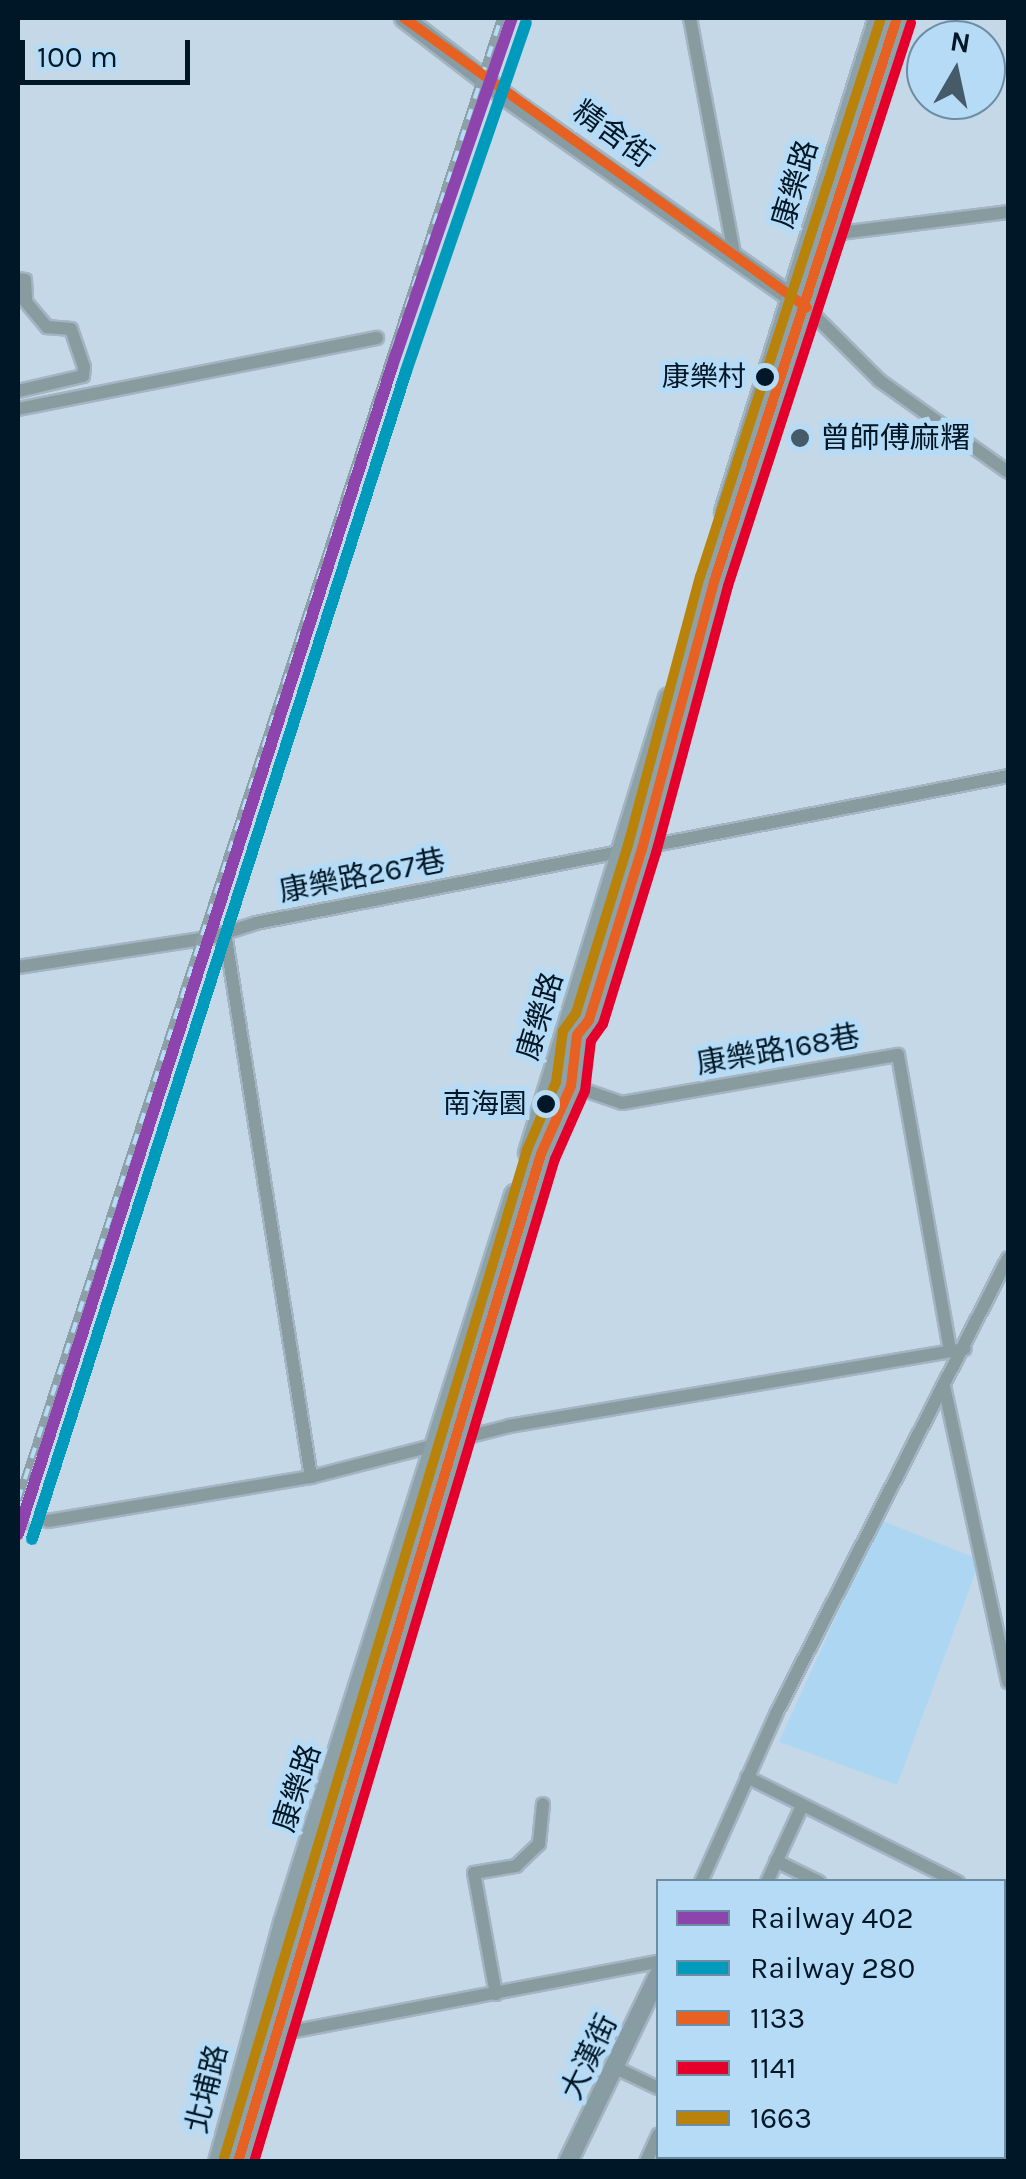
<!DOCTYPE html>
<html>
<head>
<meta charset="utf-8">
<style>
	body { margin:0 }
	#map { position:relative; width:1026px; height:2179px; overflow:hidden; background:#c4d8e7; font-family:Karla,"Noto Sans TC",sans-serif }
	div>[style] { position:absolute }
	.built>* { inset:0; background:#add6f2 }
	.street-tunnel>* { height:12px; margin-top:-6px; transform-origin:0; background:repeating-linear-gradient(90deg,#a7bbca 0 12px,transparent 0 18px) }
	.roads { filter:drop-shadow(2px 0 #a3b4c2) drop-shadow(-2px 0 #a3b4c2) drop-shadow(0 2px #a3b4c2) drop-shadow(0 -2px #a3b4c2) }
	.street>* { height:12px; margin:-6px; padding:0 6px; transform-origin:6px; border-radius:6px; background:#889ca0 }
	.secondary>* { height:18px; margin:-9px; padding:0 9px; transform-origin:9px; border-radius:9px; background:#889da3 }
	.primary>* { height:20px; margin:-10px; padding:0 10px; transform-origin:10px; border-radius:10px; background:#8da2a8 }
	.rail>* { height:8px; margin-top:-4px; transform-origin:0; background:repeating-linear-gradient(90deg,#b5dbf6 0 11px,#8da0a7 0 22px); box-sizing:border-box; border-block:2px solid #8da0a7 }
	.bus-1>* { height:10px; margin:-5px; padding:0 5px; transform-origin:5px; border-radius:5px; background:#e66122 }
	.bus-2>* { height:10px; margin:-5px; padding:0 5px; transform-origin:5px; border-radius:5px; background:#e4002b }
	.bus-3>* { height:10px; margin:-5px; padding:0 5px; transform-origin:5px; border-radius:5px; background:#b9820a }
	.rail-1>* { height:12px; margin:-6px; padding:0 6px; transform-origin:6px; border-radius:6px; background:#8e44ad }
	.rail-2>* { height:12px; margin:-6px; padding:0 6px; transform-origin:6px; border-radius:6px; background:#009abd }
	.dots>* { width:28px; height:28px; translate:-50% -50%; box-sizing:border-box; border:5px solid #b5dbf6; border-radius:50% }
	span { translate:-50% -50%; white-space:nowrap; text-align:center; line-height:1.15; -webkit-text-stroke:10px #b5dbf6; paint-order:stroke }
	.bus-label { font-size:28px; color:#001727 }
	.right { translate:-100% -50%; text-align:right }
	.street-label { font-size:30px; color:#001727 }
	.poi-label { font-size:30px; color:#001727 }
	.left { translate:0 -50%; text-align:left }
	.frame { position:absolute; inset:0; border:20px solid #001727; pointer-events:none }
	.legend { position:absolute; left:656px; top:1879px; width:350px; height:280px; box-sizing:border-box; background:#b5dbf6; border:2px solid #6d8da3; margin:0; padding:12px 18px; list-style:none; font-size:30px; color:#001727 }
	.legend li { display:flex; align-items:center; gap:20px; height:50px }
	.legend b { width:50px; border:2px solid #6d8da3 }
	.north { position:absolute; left:906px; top:20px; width:100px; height:100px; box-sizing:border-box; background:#b5dbf6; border:2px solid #6d8da3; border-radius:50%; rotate:9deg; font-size:28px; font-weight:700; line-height:40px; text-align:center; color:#001727 }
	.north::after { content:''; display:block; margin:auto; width:35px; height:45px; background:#455b6a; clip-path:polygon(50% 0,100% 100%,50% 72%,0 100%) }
	.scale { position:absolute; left:20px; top:40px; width:170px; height:45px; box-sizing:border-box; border:5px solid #001727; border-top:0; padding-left:12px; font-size:30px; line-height:35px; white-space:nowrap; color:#001727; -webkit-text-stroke:8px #b5dbf6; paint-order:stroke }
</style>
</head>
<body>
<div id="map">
	<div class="built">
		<div style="clip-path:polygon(880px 1520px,980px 1560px,897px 1785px,779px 1742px)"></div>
	</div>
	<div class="street-tunnel">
		<div style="left:18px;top:1526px;width:30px;rotate:-9deg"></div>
	</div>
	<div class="roads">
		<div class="street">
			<div style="left:690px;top:18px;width:240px;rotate:79.4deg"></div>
			<div style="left:824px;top:235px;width:185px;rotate:-7.1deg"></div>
			<div style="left:18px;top:279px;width:7px;rotate:8deg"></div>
			<div style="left:25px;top:280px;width:22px;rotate:87deg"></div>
			<div style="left:26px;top:302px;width:33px;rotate:50deg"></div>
			<div style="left:47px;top:327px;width:24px;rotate:5deg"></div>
			<div style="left:71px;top:329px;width:40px;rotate:71.1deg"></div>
			<div style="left:84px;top:367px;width:9px;rotate:96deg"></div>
			<div style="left:83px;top:376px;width:67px;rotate:167deg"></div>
			<div style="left:807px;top:308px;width:102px;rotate:45deg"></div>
			<div style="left:879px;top:380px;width:158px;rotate:35.5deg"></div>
			<div style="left:18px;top:409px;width:366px;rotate:-11.2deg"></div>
			<div style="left:225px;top:933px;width:551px;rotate:81.02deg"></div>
			<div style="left:18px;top:967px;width:197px;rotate:-8.7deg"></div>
			<div style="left:213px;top:937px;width:45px;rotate:-18deg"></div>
			<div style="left:256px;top:923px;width:766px;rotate:-11.06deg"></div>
			<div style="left:564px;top:1083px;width:61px;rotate:19deg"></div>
			<div style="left:622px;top:1103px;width:280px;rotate:-9.9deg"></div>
			<div style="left:898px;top:1055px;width:300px;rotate:80deg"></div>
			<div style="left:944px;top:1386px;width:303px;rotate:77.8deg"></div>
			<div style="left:48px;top:1521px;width:267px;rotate:-9.5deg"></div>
			<div style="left:311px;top:1477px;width:204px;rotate:-14.4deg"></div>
			<div style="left:509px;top:1426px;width:462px;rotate:-9.6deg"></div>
			<div style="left:747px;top:1777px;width:236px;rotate:26.5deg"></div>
			<div style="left:776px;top:1861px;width:48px;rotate:26deg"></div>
			<div style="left:701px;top:1882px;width:186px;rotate:-65.9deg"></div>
			<div style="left:777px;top:1712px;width:509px;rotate:-63.03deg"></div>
			<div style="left:767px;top:1882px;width:84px;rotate:-65.3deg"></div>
			<div style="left:1004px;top:1904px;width:4px;rotate:-14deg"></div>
			<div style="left:496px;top:1994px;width:123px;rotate:-100.3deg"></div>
			<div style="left:474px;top:1873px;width:43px;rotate:-9.5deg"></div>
			<div style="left:516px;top:1866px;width:32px;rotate:-44deg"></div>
			<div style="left:539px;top:1844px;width:40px;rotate:-84.3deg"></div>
			<div style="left:274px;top:2035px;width:391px;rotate:-10.8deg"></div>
			<div style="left:1004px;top:2035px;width:24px;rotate:81deg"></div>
			<div style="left:614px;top:2067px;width:49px;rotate:25.5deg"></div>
			<div style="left:702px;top:2156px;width:6px;rotate:81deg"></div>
			<div style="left:646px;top:2162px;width:30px;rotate:-66deg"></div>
		</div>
		<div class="secondary">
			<div style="left:404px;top:18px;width:133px;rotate:37.6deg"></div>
			<div style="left:509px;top:99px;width:358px;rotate:35.1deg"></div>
			<div style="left:568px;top:2162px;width:207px;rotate:-64.2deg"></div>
		</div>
		<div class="primary">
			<div style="left:725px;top:512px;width:517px;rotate:-72.69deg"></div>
			<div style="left:529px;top:1153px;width:476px;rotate:-72.9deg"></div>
			<div style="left:219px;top:2162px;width:248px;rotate:-74.8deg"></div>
			<div style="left:284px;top:1923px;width:764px;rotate:-72.4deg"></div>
			<div style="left:238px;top:2162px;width:1053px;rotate:-73.27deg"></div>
			<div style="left:541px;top:1154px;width:74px;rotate:-66.2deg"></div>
			<div style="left:571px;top:1086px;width:51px;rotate:-83.3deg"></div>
			<div style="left:577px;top:1035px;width:19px;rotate:-51deg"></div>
			<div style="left:589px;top:1020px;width:179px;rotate:-72.8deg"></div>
			<div style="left:642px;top:849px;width:277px;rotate:-74.9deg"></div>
			<div style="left:714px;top:582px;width:593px;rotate:-72.02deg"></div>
		</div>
	</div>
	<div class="rail">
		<div style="left:18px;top:1500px;width:1559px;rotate:-71.95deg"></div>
	</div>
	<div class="bus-1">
		<div style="left:404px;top:18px;width:496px;rotate:35.7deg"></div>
		<div style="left:238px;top:2162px;width:1053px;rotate:-73.27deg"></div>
		<div style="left:541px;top:1154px;width:74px;rotate:-66.2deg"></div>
		<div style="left:571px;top:1086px;width:51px;rotate:-83.3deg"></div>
		<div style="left:577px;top:1035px;width:19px;rotate:-51deg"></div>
		<div style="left:589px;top:1020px;width:179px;rotate:-72.8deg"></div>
		<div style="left:642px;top:849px;width:277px;rotate:-74.9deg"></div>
		<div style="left:714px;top:582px;width:593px;rotate:-72.02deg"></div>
	</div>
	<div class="bus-2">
		<div style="left:254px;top:2162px;width:1047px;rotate:-73.3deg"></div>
		<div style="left:555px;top:1159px;width:74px;rotate:-66.2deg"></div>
		<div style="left:585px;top:1091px;width:50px;rotate:-83.2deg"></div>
		<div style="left:591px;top:1041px;width:21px;rotate:-55deg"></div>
		<div style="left:603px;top:1024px;width:179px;rotate:-72.8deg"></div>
		<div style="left:656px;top:853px;width:277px;rotate:-74.9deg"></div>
		<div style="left:728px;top:586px;width:592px;rotate:-71.99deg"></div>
	</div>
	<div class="bus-3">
		<div style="left:224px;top:2158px;width:1053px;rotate:-73.27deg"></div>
		<div style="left:527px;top:1150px;width:74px;rotate:-66.9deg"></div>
		<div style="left:556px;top:1082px;width:51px;rotate:-82.2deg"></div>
		<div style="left:563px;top:1031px;width:22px;rotate:-54deg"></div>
		<div style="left:576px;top:1013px;width:176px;rotate:-72.8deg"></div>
		<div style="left:628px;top:845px;width:278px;rotate:-75deg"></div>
		<div style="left:700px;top:577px;width:588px;rotate:-72.06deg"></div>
	</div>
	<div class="rail-1">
		<div style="left:18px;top:1534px;width:1226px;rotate:-72.24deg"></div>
		<div style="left:392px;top:366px;width:368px;rotate:-71deg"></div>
	</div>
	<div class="rail-2">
		<div style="left:32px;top:1539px;width:1226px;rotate:-72.24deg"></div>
		<div style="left:406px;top:371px;width:368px;rotate:-71deg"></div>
	</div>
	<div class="dots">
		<div style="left:765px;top:377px;background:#001727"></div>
		<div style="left:800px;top:438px;background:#455b6a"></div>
		<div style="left:546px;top:1104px;background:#001727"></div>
	</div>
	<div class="bus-label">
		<span class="right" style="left:746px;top:377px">康樂村</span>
		<span class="right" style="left:527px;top:1104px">南海園</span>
	</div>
	<div class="street-label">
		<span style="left:613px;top:134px;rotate:36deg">精舍街</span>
		<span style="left:795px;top:184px;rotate:-73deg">康樂路</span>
		<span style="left:362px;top:876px;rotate:-11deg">康樂路267巷</span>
		<span style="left:540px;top:1016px;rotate:-73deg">康樂路</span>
		<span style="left:778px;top:1050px;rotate:-10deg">康樂路168巷</span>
		<span style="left:297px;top:1788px;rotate:-72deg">康樂路</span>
		<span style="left:589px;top:2057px;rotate:-64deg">大漢街</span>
		<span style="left:207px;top:2089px;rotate:-76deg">北埔路</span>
	</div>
	<div class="poi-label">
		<span class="left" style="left:820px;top:438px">曾師傅麻糬</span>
	</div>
	<div class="frame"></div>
	<ul class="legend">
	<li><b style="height:12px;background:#8e44ad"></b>Railway 402</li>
	<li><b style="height:12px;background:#009abd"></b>Railway 280</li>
	<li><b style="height:12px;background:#e66122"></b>1133</li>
	<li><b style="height:12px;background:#e4002b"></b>1141</li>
	<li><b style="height:12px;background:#b9820a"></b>1663</li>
	</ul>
	<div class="north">N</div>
	<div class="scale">100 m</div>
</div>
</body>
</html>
